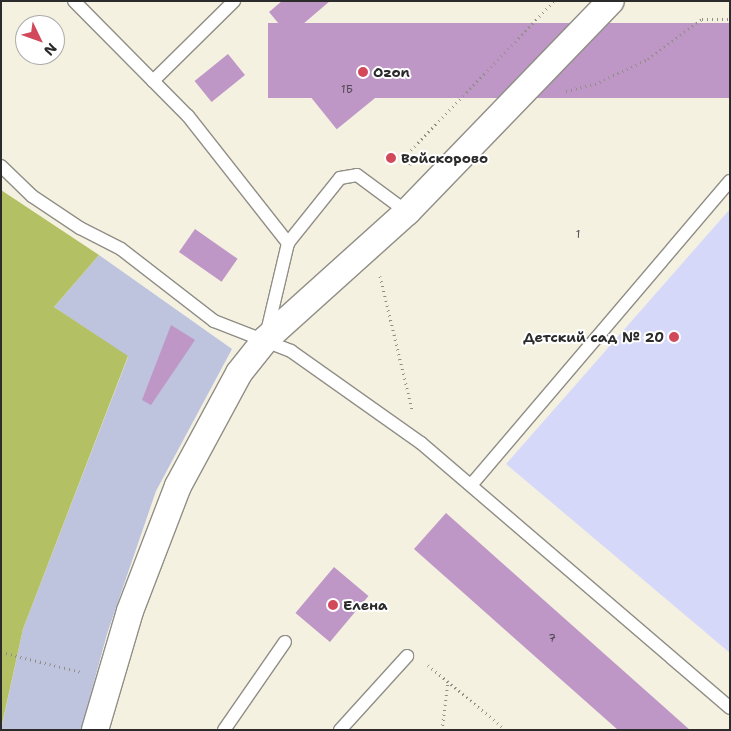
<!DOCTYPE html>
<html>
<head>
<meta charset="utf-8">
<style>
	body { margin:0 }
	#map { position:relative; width:731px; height:731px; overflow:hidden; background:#f5f1e1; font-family:"Shantell Sans",sans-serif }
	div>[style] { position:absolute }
	.built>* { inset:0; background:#d6d8f9 }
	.industrial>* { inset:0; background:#bec3de }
	.green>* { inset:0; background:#b3c164 }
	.building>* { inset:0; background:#be97c6; transform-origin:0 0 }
	.path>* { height:3px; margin-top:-1.5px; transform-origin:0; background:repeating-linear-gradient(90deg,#908e86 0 1px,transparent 0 5px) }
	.roads { filter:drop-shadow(1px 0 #908e86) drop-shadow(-1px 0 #908e86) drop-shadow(0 1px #908e86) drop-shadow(0 -1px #908e86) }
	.lane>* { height:12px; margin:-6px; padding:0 6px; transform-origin:6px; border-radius:6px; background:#fff }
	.street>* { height:26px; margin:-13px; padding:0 13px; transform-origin:13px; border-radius:13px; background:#fff }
	.dots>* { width:14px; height:14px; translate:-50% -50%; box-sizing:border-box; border:2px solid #fff; border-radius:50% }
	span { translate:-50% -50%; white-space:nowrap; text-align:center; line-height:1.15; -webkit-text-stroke:4px #fff; paint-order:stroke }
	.number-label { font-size:11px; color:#504652 }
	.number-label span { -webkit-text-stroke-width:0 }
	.poi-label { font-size:14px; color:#2b2b2b; font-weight:700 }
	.left { translate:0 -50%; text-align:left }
	.right { translate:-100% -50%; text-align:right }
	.frame { position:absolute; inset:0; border:2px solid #2b2b2b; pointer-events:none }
	.north { position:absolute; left:15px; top:15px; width:50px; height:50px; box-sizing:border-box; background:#fff; border:1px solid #aaa; border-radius:50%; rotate:132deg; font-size:14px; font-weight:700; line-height:20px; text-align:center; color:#2b2b2b }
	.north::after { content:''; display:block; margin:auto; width:18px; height:22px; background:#d1495b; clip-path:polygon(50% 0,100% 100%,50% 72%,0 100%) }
</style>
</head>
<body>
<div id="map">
	<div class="built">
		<div style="clip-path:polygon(730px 209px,730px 653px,506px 464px)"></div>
	</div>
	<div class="industrial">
		<div style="clip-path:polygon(99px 255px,232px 349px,156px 491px,107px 634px,81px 730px,1px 730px,23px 629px,128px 357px,54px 307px)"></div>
	</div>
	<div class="green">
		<div style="clip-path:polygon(1px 190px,99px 255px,54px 307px,128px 356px,23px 629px,1px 729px)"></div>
	</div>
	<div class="building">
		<div style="clip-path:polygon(282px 1px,330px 1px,289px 36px,269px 12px)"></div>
		<div style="left:730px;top:23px;width:75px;height:462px;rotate:90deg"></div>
		<div style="left:355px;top:50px;width:50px;height:64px;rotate:51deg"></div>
		<div style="left:228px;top:54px;width:27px;height:43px;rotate:51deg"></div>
		<div style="left:195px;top:229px;width:52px;height:28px;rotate:35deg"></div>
		<div style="clip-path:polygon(171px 325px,195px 340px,151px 405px,142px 400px)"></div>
		<div style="clip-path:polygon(446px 513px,690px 730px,618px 730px,414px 549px)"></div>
		<div style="left:334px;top:567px;width:45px;height:60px;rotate:40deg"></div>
	</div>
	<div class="path">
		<div style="left:566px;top:91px;width:30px;rotate:-14deg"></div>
		<div style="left:595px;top:84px;width:59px;rotate:-25.3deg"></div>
		<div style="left:648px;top:59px;width:67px;rotate:-36.5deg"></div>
		<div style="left:702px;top:19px;width:28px"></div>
		<div style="left:410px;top:165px;width:15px;rotate:-86deg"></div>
		<div style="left:411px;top:150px;width:207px;rotate:-46.2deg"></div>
		<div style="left:380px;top:276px;width:137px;rotate:76.5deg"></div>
		<div style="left:1px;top:652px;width:82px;rotate:14deg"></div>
		<div style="left:428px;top:665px;width:102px;rotate:39.8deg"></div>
		<div style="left:442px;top:730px;width:49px;rotate:-83deg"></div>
	</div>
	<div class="roads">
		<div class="lane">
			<div style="left:74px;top:1px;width:162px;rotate:45.3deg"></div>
			<div style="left:188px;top:116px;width:162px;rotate:51.8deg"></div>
			<div style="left:153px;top:81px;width:114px;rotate:-44.6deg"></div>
			<div style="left:1px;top:166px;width:43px;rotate:44.1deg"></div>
			<div style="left:32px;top:196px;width:58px;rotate:33.7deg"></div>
			<div style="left:80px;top:228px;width:46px;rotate:27.1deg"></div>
			<div style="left:121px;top:249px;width:118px;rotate:37.7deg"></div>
			<div style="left:214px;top:321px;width:83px;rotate:21.3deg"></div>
			<div style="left:291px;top:351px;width:159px;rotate:35.3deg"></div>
			<div style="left:421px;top:443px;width:407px;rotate:40.6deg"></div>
			<div style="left:267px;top:332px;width:91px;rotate:-76.7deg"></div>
			<div style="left:288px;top:243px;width:83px;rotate:-51.3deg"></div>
			<div style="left:340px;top:178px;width:17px;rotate:-10deg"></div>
			<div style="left:357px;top:175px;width:62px;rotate:36.5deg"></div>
			<div style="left:472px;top:484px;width:398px;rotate:-49.6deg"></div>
			<div style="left:224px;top:730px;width:107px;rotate:-55.3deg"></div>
			<div style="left:340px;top:730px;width:100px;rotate:-47.8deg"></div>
		</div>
		<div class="street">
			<div style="left:95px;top:730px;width:124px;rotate:-73.6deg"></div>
			<div style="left:130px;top:611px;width:134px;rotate:-69deg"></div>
			<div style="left:178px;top:486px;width:128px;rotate:-61.6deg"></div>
			<div style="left:239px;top:373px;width:43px;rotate:-51.5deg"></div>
			<div style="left:266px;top:339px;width:190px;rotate:-42deg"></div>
			<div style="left:407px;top:212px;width:293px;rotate:-46deg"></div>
		</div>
	</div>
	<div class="dots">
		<div style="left:363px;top:72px;background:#d1495b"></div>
		<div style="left:391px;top:158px;background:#d1495b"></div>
		<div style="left:674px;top:337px;background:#d1495b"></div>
		<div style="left:333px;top:605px;background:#d1495b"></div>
	</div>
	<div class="number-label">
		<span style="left:347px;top:90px">1Б</span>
		<span style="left:578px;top:235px">1</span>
		<span style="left:552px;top:639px">7</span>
	</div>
	<div class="poi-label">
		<span class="left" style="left:373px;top:72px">Ozon</span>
		<span class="left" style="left:401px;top:158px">Войскорово</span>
		<span class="right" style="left:664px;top:337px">Детский сад № 20</span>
		<span class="left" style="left:343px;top:605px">Елена</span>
	</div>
	<div class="frame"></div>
	<div class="north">N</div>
</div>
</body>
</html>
